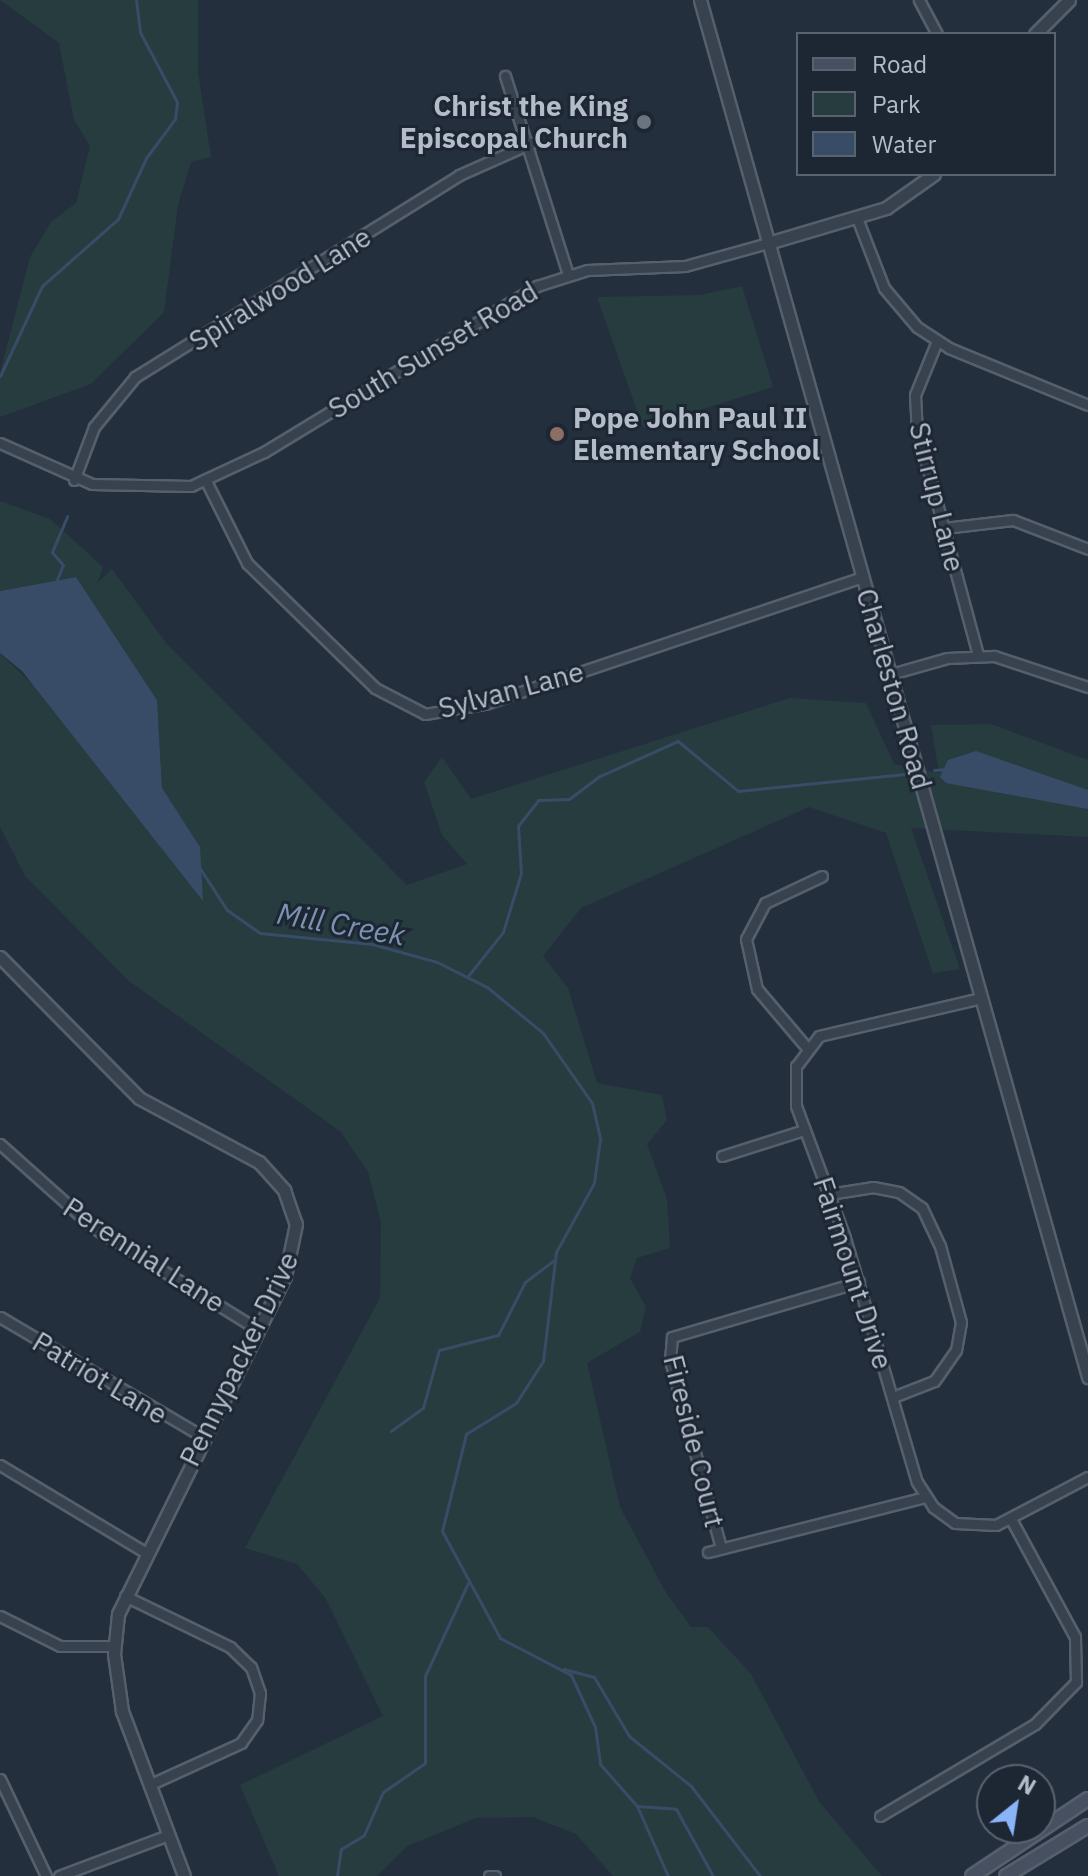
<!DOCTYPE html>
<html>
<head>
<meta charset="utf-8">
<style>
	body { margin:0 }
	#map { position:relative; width:1088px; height:1876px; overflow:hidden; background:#242f3e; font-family:"IBM Plex Sans",sans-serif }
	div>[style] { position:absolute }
	.green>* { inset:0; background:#263c3f }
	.water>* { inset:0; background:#394c67 }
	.stream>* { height:3px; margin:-1.5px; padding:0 1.5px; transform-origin:1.5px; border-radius:1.5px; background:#394c67 }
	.roads { filter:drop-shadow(2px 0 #565f6c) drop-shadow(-2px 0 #565f6c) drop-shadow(0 2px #565f6c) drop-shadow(0 -2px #565f6c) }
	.minor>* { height:9px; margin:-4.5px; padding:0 4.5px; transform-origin:4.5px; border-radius:4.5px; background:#38414e }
	.tertiary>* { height:11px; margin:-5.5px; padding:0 5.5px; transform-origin:5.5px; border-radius:5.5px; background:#38414e }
	.secondary>* { height:12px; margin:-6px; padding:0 6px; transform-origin:6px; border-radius:6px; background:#465061 }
	.dots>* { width:22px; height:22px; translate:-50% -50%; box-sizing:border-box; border:4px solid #1d2633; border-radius:50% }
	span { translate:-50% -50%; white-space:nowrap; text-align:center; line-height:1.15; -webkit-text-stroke:6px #1d2633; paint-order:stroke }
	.poi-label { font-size:28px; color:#b4bcc9; font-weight:700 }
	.right { translate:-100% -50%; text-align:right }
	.left { translate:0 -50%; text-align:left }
	.street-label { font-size:28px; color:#b4bcc9 }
	.water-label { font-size:30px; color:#7c92b1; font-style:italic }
	.legend { position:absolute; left:796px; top:32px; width:260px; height:144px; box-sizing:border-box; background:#1d2633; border:2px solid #59626f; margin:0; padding:10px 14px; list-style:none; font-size:24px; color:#b4bcc9 }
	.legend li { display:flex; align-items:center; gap:16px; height:40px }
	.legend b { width:40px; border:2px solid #59626f }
	.north { position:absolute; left:976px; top:1764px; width:80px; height:80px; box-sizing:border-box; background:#1d2633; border:2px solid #59626f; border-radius:50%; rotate:30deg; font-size:22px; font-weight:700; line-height:32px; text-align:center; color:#b4bcc9 }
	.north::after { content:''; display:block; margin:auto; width:28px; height:36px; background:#8ab4f8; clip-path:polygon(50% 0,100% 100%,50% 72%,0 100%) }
</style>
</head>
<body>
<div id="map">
	<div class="green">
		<div style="clip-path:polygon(0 0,198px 0,198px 72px,211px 157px,191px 162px,178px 205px,164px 312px,91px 384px,0 417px,0 373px,30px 257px,51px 222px,76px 203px,90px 146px,74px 120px,59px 43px)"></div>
		<div style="clip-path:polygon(742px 286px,773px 387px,643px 428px,597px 297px,700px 295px)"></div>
		<div style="clip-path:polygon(0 501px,50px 519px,103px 567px,97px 583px,112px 569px,166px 643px,407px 885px,467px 864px,442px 835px,424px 782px,442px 757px,471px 799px,790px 698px,866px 703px,894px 764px,939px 773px,931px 725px,991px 724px,1088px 760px,1088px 837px,911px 828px,960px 969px,933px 973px,886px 833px,809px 807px,581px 908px,543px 956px,568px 988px,597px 1083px,662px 1095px,667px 1120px,647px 1144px,667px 1199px,670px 1248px,637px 1258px,630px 1278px,646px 1307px,640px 1332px,587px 1363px,620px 1507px,665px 1591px,691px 1627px,708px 1627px,751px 1674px,820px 1803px,882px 1876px,613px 1876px,576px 1834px,533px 1817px,476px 1818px,407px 1846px,377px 1876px,279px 1876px,240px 1785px,383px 1716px,326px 1599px,297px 1564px,245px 1548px,380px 1298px,381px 1222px,368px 1172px,341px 1132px,129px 981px,25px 876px,0 827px,0 653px,200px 847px,162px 789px,157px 700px,76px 577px,0 591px)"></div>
	</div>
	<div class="water">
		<div style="clip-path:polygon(76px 577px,157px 700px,162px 788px,200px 847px,203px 901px,22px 671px,0 653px,0 591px)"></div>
		<div style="clip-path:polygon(976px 751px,1088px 790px,1088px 809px,946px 783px,940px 777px,948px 760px)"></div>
	</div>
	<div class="stream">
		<div style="left:0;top:376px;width:99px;rotate:-65deg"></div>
		<div style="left:42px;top:286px;width:101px;rotate:-41.4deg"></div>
		<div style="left:118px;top:219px;width:67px;rotate:-65.3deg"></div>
		<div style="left:146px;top:158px;width:49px;rotate:-53.4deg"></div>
		<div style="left:175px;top:119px;width:17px;rotate:-83deg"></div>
		<div style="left:177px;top:102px;width:79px;rotate:-117.9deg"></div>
		<div style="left:140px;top:32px;width:32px;rotate:-97deg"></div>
		<div style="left:56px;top:582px;width:18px;rotate:-68deg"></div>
		<div style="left:63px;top:565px;width:17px;rotate:-130deg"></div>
		<div style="left:52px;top:552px;width:39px;rotate:-67deg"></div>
		<div style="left:934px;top:770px;width:12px;rotate:-5deg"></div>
		<div style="left:199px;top:867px;width:51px;rotate:56.9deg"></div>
		<div style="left:227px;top:910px;width:40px;rotate:34.9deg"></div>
		<div style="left:260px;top:933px;width:113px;rotate:5.6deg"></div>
		<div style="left:372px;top:944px;width:67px;rotate:15.5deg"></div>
		<div style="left:437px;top:962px;width:56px;rotate:26.6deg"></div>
		<div style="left:487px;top:987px;width:72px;rotate:39.4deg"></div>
		<div style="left:543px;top:1033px;width:85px;rotate:55deg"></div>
		<div style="left:592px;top:1103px;width:37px;rotate:77deg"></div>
		<div style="left:600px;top:1139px;width:44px;rotate:97.8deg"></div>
		<div style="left:594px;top:1183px;width:79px;rotate:118.8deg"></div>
		<div style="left:556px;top:1252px;width:110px;rotate:96.8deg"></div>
		<div style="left:543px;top:1361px;width:50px;rotate:122.7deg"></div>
		<div style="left:516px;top:1403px;width:59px;rotate:148.2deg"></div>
		<div style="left:466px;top:1434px;width:100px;rotate:103.9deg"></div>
		<div style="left:442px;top:1531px;width:122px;rotate:61.5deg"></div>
		<div style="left:500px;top:1638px;width:80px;rotate:27.5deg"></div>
		<div style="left:571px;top:1675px;width:57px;rotate:65.2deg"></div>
		<div style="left:595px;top:1727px;width:37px;rotate:82deg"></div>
		<div style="left:600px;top:1764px;width:56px;rotate:48.6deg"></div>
		<div style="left:637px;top:1806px;width:77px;rotate:66.1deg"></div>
		<div style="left:468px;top:976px;width:56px;rotate:-51.5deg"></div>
		<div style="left:503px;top:932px;width:62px;rotate:-73deg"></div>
		<div style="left:521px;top:873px;width:47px;rotate:-93.7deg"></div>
		<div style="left:518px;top:826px;width:33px;rotate:-52deg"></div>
		<div style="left:538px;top:800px;width:31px;rotate:-2deg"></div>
		<div style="left:569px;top:799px;width:39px;rotate:-37deg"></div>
		<div style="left:600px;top:776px;width:85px;rotate:-24.2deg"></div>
		<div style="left:678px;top:741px;width:78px;rotate:39.8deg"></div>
		<div style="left:738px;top:791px;width:168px;rotate:-5.8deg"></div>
		<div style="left:391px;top:1431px;width:39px;rotate:-36deg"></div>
		<div style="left:423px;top:1408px;width:60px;rotate:-74.6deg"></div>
		<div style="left:439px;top:1350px;width:61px;rotate:-14.3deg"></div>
		<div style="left:498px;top:1335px;width:59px;rotate:-63deg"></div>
		<div style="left:525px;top:1282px;width:36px;rotate:-37deg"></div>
		<div style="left:564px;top:1669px;width:31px;rotate:15deg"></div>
		<div style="left:594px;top:1677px;width:69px;rotate:59.3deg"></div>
		<div style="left:629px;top:1736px;width:80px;rotate:38.9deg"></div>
		<div style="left:691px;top:1786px;width:113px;rotate:52.5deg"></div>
		<div style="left:637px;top:1806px;width:39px;rotate:4deg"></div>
		<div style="left:676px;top:1809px;width:77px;rotate:61.1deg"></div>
		<div style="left:337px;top:1876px;width:27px;rotate:-82deg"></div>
		<div style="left:341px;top:1849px;width:27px;rotate:-31deg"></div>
		<div style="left:364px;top:1835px;width:47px;rotate:-66.2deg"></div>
		<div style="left:383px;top:1792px;width:51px;rotate:-34.6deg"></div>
		<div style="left:425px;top:1763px;width:87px;rotate:-90deg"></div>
		<div style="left:425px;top:1676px;width:102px;rotate:-65.2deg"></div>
	</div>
	<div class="roads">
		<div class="minor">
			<div style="left:919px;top:0;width:38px;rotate:62deg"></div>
			<div style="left:505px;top:76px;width:209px;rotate:72.4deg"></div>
			<div style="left:857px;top:218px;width:75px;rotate:68.9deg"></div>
			<div style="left:884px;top:288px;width:51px;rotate:49.8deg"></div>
			<div style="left:917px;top:327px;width:38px;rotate:33deg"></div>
			<div style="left:949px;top:348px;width:150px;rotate:22.3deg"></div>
			<div style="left:937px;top:341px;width:58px;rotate:112.2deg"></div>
			<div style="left:915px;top:395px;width:34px;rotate:87deg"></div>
			<div style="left:917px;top:429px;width:234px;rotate:74.9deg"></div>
			<div style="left:0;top:443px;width:101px;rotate:24deg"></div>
			<div style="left:92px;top:484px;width:99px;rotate:1.2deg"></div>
			<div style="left:191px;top:486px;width:81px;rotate:-25deg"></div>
			<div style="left:264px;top:452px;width:320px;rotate:-31.3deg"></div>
			<div style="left:537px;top:286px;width:52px;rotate:-17.7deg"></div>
			<div style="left:587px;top:270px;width:98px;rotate:-2.3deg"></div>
			<div style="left:685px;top:266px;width:86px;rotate:-15.5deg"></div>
			<div style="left:74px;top:480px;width:57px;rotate:-69.3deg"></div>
			<div style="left:94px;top:427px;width:65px;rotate:-50.6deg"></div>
			<div style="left:135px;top:377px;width:382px;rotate:-31.9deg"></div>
			<div style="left:459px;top:175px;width:79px;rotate:-24deg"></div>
			<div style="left:206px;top:481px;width:92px;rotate:63.4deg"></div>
			<div style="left:247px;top:563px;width:179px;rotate:44.3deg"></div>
			<div style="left:375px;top:688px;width:56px;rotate:27.5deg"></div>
			<div style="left:425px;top:714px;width:61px;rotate:-9.5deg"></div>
			<div style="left:485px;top:704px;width:399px;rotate:-18.6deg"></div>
			<div style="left:944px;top:528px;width:69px;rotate:-6.6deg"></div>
			<div style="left:1013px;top:520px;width:80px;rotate:21.1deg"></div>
			<div style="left:891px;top:674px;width:58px;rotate:-15.9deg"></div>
			<div style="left:947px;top:658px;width:47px;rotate:-2.4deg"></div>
			<div style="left:994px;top:656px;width:99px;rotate:18.3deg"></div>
			<div style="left:981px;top:998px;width:166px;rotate:166.8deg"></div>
			<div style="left:819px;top:1036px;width:38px;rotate:127deg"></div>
			<div style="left:796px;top:1066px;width:40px;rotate:90deg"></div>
			<div style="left:796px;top:1106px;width:141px;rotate:69.6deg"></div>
			<div style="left:845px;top:1238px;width:254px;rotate:73.6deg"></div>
			<div style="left:917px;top:1482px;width:30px;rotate:57deg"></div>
			<div style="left:933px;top:1507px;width:27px;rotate:36deg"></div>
			<div style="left:955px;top:1523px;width:41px;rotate:2.8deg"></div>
			<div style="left:996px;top:1525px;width:104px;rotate:-27.6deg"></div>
			<div style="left:807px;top:1048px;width:77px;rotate:-130.3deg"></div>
			<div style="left:757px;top:989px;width:51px;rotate:-102.4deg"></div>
			<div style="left:746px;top:939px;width:41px;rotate:-62.2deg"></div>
			<div style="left:765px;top:903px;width:63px;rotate:-25.3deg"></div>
			<div style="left:0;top:1144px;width:126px;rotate:41.8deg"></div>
			<div style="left:94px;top:1228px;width:192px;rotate:31.8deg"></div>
			<div style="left:722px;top:1156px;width:86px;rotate:-17.6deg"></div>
			<div style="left:829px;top:1194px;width:45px;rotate:-9deg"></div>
			<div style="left:873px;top:1187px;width:26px;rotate:11deg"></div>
			<div style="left:899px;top:1192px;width:28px;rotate:35deg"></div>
			<div style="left:922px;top:1208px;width:42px;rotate:64.7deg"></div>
			<div style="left:940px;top:1246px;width:79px;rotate:74.6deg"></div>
			<div style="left:961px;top:1322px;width:28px;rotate:100deg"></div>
			<div style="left:956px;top:1350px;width:38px;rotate:125deg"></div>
			<div style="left:934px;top:1381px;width:44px;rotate:158.7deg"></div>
			<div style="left:0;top:1317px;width:234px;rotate:30.5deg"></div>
			<div style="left:0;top:1465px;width:169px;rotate:31deg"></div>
			<div style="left:721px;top:1548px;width:195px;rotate:-105.2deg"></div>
			<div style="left:670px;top:1360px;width:23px;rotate:-85deg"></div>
			<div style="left:672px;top:1337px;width:195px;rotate:-16.4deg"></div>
			<div style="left:708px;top:1552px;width:224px;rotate:-14.2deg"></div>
			<div style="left:125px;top:1596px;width:117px;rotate:25.9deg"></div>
			<div style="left:230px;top:1647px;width:29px;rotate:44deg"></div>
			<div style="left:251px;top:1667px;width:28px;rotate:71deg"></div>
			<div style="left:260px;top:1693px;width:27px;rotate:96deg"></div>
			<div style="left:257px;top:1720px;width:28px;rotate:125deg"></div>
			<div style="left:241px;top:1743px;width:101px;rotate:155.5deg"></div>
			<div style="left:0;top:1616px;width:67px;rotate:26.6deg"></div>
			<div style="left:60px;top:1646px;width:54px"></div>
			<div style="left:0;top:1779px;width:107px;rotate:64.6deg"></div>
			<div style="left:880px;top:1816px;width:180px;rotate:-30.7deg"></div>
			<div style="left:1035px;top:1724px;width:59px;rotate:-45.7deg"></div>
			<div style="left:1076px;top:1682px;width:45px;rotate:-91.3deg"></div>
			<div style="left:1075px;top:1637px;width:134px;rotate:-118.5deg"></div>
			<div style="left:59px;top:1876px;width:116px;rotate:-20.6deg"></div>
			<div style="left:489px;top:1876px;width:6px"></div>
		</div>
		<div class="tertiary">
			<div style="left:700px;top:0;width:1431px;rotate:74.26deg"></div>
			<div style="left:1035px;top:34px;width:48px;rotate:-45deg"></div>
			<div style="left:768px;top:243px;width:123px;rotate:-16.5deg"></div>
			<div style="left:886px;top:208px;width:59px;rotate:-35.3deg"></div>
			<div style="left:0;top:957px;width:198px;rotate:45.4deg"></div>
			<div style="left:139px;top:1098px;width:136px;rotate:28.1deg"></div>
			<div style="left:259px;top:1162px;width:38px;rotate:48deg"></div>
			<div style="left:284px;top:1190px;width:36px;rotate:71deg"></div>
			<div style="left:296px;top:1224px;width:53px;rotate:101.9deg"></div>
			<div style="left:285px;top:1276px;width:377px;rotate:116.3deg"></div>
			<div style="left:118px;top:1614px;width:40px;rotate:95.7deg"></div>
			<div style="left:114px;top:1654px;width:58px;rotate:82deg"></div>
			<div style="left:122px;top:1711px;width:176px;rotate:69.4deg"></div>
		</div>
		<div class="secondary">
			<div style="left:972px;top:1876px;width:139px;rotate:-33.6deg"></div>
			<div style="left:1006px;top:1876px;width:96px;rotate:-31.4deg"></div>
		</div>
	</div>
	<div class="dots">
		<div style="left:644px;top:122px;background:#6b7280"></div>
		<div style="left:557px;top:434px;background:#8d6e63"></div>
	</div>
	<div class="poi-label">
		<span class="right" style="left:628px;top:122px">Christ the King<br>Episcopal Church</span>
		<span class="left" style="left:573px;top:434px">Pope John Paul II<br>Elementary School</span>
	</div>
	<div class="street-label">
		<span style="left:280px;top:289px;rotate:-32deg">Spiralwood Lane</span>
		<span style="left:433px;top:350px;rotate:-31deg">South Sunset Road</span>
		<span style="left:937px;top:497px;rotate:76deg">Stirrup Lane</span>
		<span style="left:894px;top:689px;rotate:74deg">Charleston Road</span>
		<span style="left:511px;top:690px;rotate:-15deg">Sylvan Lane</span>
		<span style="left:144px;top:1255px;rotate:33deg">Perennial Lane</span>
		<span style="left:853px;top:1273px;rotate:72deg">Fairmount Drive</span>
		<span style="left:239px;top:1359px;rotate:-64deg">Pennypacker Drive</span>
		<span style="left:100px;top:1378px;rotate:31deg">Patriot Lane</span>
		<span style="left:694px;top:1441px;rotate:76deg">Fireside Court</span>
	</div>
	<div class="water-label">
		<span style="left:341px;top:924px;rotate:10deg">Mill Creek</span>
	</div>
	<ul class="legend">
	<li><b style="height:10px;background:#465061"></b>Road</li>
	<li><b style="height:22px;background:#263c3f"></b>Park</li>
	<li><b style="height:22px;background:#394c67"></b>Water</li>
	</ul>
	<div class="north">N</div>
</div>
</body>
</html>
